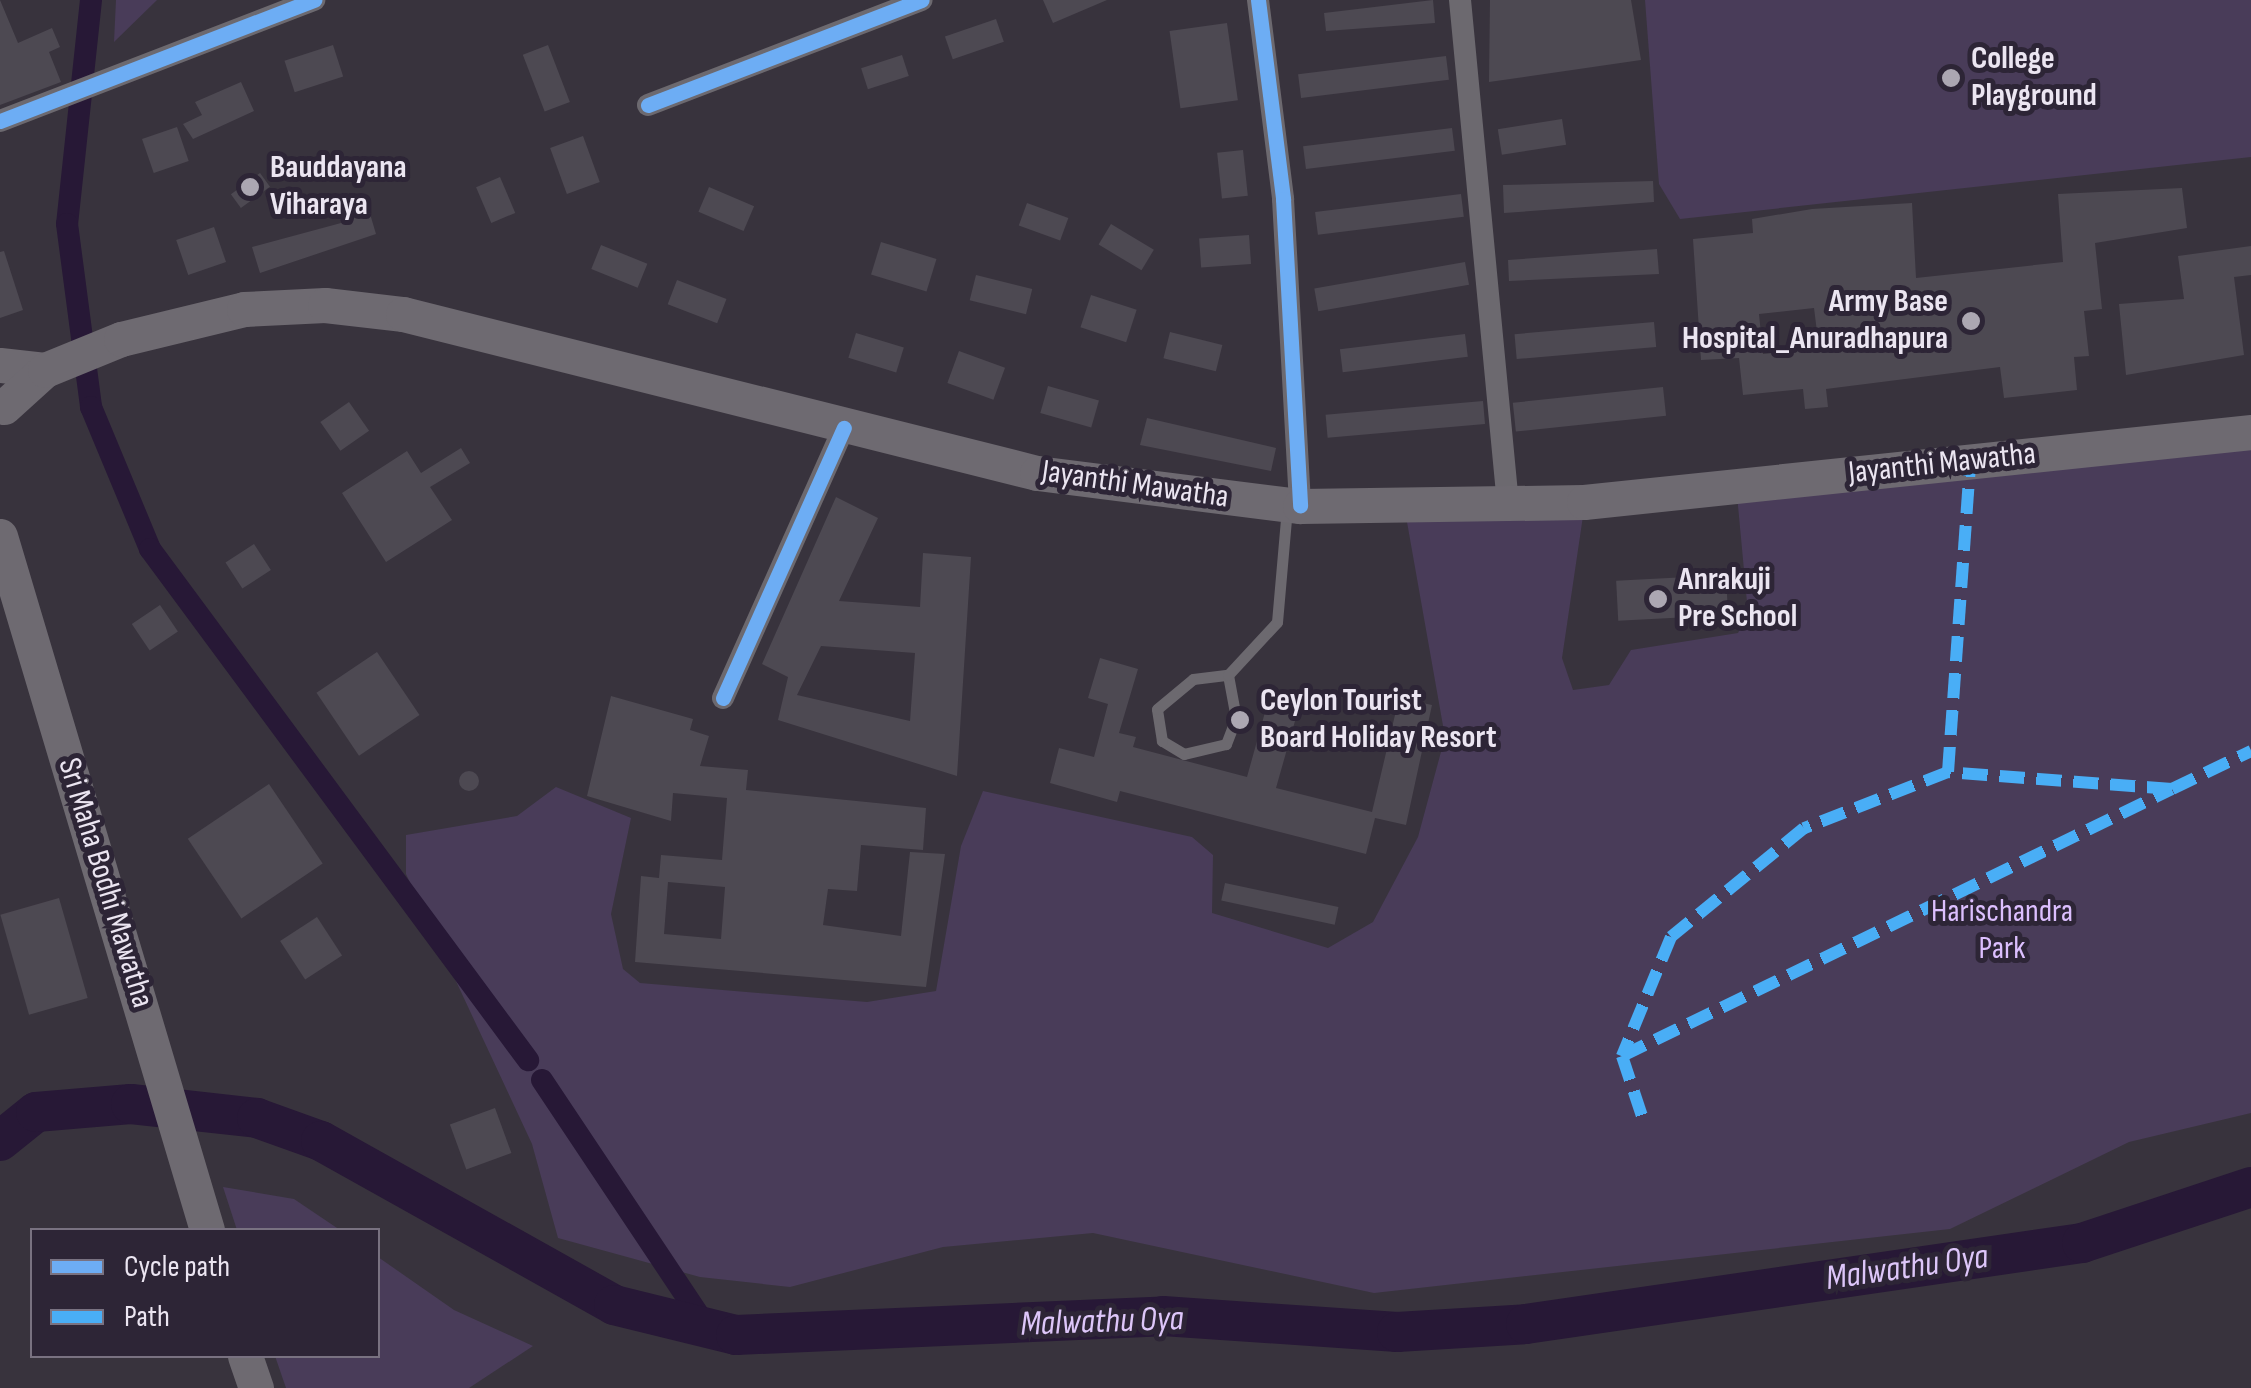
<!DOCTYPE html>
<html>
<head>
<meta charset="utf-8">
<style>
	body { margin:0 }
	#map { position:relative; width:2251px; height:1388px; overflow:hidden; background:#38333d; font-family:"Sofia Sans Condensed",sans-serif }
	div>[style] { position:absolute }
	.green>* { inset:0; background:#493c59 }
	.canal>* { height:22px; margin:-11px; padding:0 11px; transform-origin:11px; border-radius:11px; background:#271836 }
	.river>* { height:40px; margin:-20px; padding:0 20px; transform-origin:20px; border-radius:20px; background:#271836 }
	.building>* { inset:0; background:#4d4952; transform-origin:0 0 }
	.round { border-radius:50% }
	.service>* { height:11px; margin:-5.5px; padding:0 5.5px; transform-origin:5.5px; border-radius:5.5px; background:#6c696f }
	.minor>* { height:22px; margin:-11px; padding:0 11px; transform-origin:11px; border-radius:11px; background:#6c696f }
	.primary>* { height:35px; margin:-17.5px; padding:0 17.5px; transform-origin:17.5px; border-radius:17.5px; background:#6e6a71 }
	.quiet>* { height:12px; margin-top:-6px; transform-origin:0; background:repeating-linear-gradient(90deg,#49aef6 0 25px,transparent 0 37px) }
	.cycleway>* { height:15px; margin:-7.5px; padding:0 7.5px; transform-origin:7.5px; border-radius:7.5px; background:#6dadf4 }
	.dots>* { width:28px; height:28px; translate:-50% -50%; box-sizing:border-box; border:5px solid #2d2536; border-radius:50% }
	span { translate:-50% -50%; white-space:nowrap; text-align:center; line-height:1.15; -webkit-text-stroke:10px #2d2536; paint-order:stroke }
	.poi-label { font-size:32px; color:#ebe5f1; font-weight:700 }
	.left { translate:0 -50%; text-align:left }
	.right { translate:-100% -50%; text-align:right }
	.street-label { font-size:32px; color:#ebe5f1 }
	.park-label { font-size:32px; color:#dcbffe }
	.water-label { font-size:35px; color:#ddc6f9; font-style:italic }
	.legend { position:absolute; left:30px; top:1228px; width:350px; height:130px; box-sizing:border-box; background:#2d2536; border:2px solid #797281; margin:0; padding:12px 18px; list-style:none; font-size:30px; color:#ebe5f1 }
	.legend li { display:flex; align-items:center; gap:20px; height:50px }
	.legend b { width:50px; border:2px solid #797281 }
</style>
</head>
<body>
<div id="map">
	<div class="green">
		<div style="clip-path:polygon(116px 0,157px 0,114px 42px)"></div>
		<div style="clip-path:polygon(1645px 0,2251px 0,2251px 157px,1680px 219px,1659px 184px)"></div>
		<div style="clip-path:polygon(2251px 442px,2251px 1113px,2129px 1142px,1950px 1229px,1374px 1293px,1093px 1233px,943px 1247px,790px 1287px,700px 1277px,558px 1238px,532px 1144px,406px 874px,406px 835px,517px 816px,556px 787px,631px 818px,611px 914px,623px 969px,640px 983px,867px 1002px,936px 991px,961px 846px,983px 791px,1192px 837px,1213px 855px,1212px 913px,1328px 948px,1373px 922px,1418px 837px,1445px 737px,1407px 522px,1583px 516px,1562px 658px,1573px 690px,1609px 685px,1631px 650px,1738px 633px,1748px 613px,1737px 495px)"></div>
		<div style="clip-path:polygon(223px 1187px,294px 1199px,340px 1230px,237px 1230px)"></div>
		<div style="clip-path:polygon(378px 1257px,454px 1310px,533px 1346px,469px 1388px,286px 1388px,275px 1356px,378px 1356px)"></div>
	</div>
	<div class="canal">
		<div style="left:91px;top:0;width:225px;rotate:96.1deg"></div>
		<div style="left:67px;top:224px;width:185px;rotate:82.5deg"></div>
		<div style="left:91px;top:407px;width:154px;rotate:67.4deg"></div>
		<div style="left:150px;top:549px;width:636px;rotate:53.51deg"></div>
		<div style="left:542px;top:1080px;width:306px;rotate:56.3deg"></div>
	</div>
	<div class="river">
		<div style="left:0;top:1141px;width:46px;rotate:-38.9deg"></div>
		<div style="left:36px;top:1112px;width:95px;rotate:-4.8deg"></div>
		<div style="left:131px;top:1104px;width:127px;rotate:6.3deg"></div>
		<div style="left:257px;top:1118px;width:68px;rotate:19.8deg"></div>
		<div style="left:321px;top:1141px;width:336px;rotate:29.2deg"></div>
		<div style="left:614px;top:1305px;width:126px;rotate:13.8deg"></div>
		<div style="left:736px;top:1335px;width:427px;rotate:-2.5deg"></div>
		<div style="left:1163px;top:1316px;width:235px;rotate:3.9deg"></div>
		<div style="left:1397px;top:1332px;width:129px;rotate:-3.5deg"></div>
		<div style="left:1526px;top:1324px;width:562px;rotate:-8.29deg"></div>
		<div style="left:2082px;top:1243px;width:178px;rotate:-18.3deg"></div>
	</div>
	<div class="building">
		<div style="clip-path:polygon(0 0,18px 43px,52px 28px,60px 47px,49px 52px,61px 82px,0 105px)"></div>
		<div style="clip-path:polygon(1043px 0,1107px 0,1053px 23px)"></div>
		<div style="clip-path:polygon(1433px 0,1435px 23px,1326px 31px,1324px 13px)"></div>
		<div style="clip-path:polygon(1490px 0,1631px 0,1641px 60px,1489px 82px)"></div>
		<div style="left:996px;top:19px;width:24px;height:54px;rotate:71deg"></div>
		<div style="left:1227px;top:23px;width:78px;height:58px;rotate:82deg"></div>
		<div style="left:333px;top:45px;width:33px;height:51px;rotate:72deg"></div>
		<div style="left:548px;top:45px;width:61px;height:27px;rotate:69deg"></div>
		<div style="left:902px;top:55px;width:22px;height:43px;rotate:72deg"></div>
		<div style="left:1446px;top:56px;width:24px;height:149px;rotate:83deg"></div>
		<div style="clip-path:polygon(241px 82px,254px 111px,193px 139px,183px 124px,202px 115px,195px 102px)"></div>
		<div style="left:1562px;top:119px;width:26px;height:65px;rotate:81deg"></div>
		<div style="left:177px;top:127px;width:36px;height:37px;rotate:71deg"></div>
		<div style="left:1452px;top:128px;width:23px;height:150px;rotate:83deg"></div>
		<div style="left:583px;top:136px;width:49px;height:35px;rotate:70deg"></div>
		<div style="left:1243px;top:150px;width:46px;height:26px;rotate:84deg"></div>
		<div style="left:260px;top:173px;width:17px;height:36px;rotate:54deg"></div>
		<div style="left:500px;top:177px;width:39px;height:26px;rotate:67deg"></div>
		<div style="clip-path:polygon(1653px 181px,1654px 202px,1504px 213px,1503px 185px)"></div>
		<div style="left:709px;top:187px;width:49px;height:27px;rotate:23deg"></div>
		<div style="clip-path:polygon(evenodd,2182px 188px,2187px 228px,2095px 243px,2102px 309px,2084px 311px,2089px 356px,2074px 357px,2077px 390px,2004px 398px,2000px 367px,1826px 389px,1828px 407px,1805px 409px,1803px 389px,1743px 395px,1739px 358px,1701px 360px,1693px 239px,1753px 233px,1752px 219px,1812px 209px,1912px 203px,1916px 278px,2063px 262px,2058px 194px,2182px 188px,1814px 308px,1819px 348px,1763px 354px,1759px 314px,1814px 308px)"></div>
		<div style="left:1461px;top:194px;width:23px;height:147px;rotate:83deg"></div>
		<div style="clip-path:polygon(365px 197px,376px 234px,260px 273px,252px 247px,341px 223px,336px 206px)"></div>
		<div style="left:1027px;top:203px;width:44px;height:24px;rotate:20deg"></div>
		<div style="left:1111px;top:224px;width:50px;height:24px;rotate:31deg"></div>
		<div style="left:214px;top:227px;width:37px;height:40px;rotate:71deg"></div>
		<div style="left:1249px;top:235px;width:29px;height:50px;rotate:86deg"></div>
		<div style="left:881px;top:242px;width:58px;height:34px;rotate:17deg"></div>
		<div style="left:601px;top:245px;width:50px;height:26px;rotate:22deg"></div>
		<div style="clip-path:polygon(2251px 246px,2251px 275px,2234px 277px,2244px 355px,2126px 375px,2119px 304px,2184px 299px,2178px 256px)"></div>
		<div style="clip-path:polygon(1657px 249px,1659px 274px,1509px 281px,1508px 260px)"></div>
		<div style="clip-path:polygon(4px 251px,23px 310px,0 318px,0 252px)"></div>
		<div style="left:1465px;top:262px;width:23px;height:153px;rotate:80deg"></div>
		<div style="left:976px;top:275px;width:58px;height:26px;rotate:14deg"></div>
		<div style="left:677px;top:280px;width:53px;height:26px;rotate:21deg"></div>
		<div style="left:1091px;top:295px;width:48px;height:34px;rotate:18deg"></div>
		<div style="left:1654px;top:322px;width:25px;height:140px;rotate:85deg"></div>
		<div style="left:1170px;top:332px;width:54px;height:27px;rotate:14deg"></div>
		<div style="left:856px;top:333px;width:50px;height:26px;rotate:17deg"></div>
		<div style="left:1465px;top:334px;width:23px;height:126px;rotate:83deg"></div>
		<div style="left:959px;top:351px;width:49px;height:34px;rotate:20deg"></div>
		<div style="left:1048px;top:386px;width:53px;height:28px;rotate:16deg"></div>
		<div style="left:1663px;top:387px;width:29px;height:151px;rotate:84deg"></div>
		<div style="left:1483px;top:401px;width:23px;height:158px;rotate:85deg"></div>
		<div style="left:349px;top:402px;width:35px;height:35px;rotate:55deg"></div>
		<div style="clip-path:polygon(1147px 418px,1276px 448px,1271px 471px,1140px 445px)"></div>
		<div style="clip-path:polygon(461px 448px,470px 463px,430px 487px,452px 520px,386px 562px,342px 493px,407px 451px,421px 473px)"></div>
		<div style="clip-path:polygon(evenodd,836px 497px,878px 518px,839px 601px,920px 607px,923px 553px,971px 557px,957px 776px,778px 720px,788px 677px,762px 664px,836px 497px,821px 646px,915px 653px,910px 721px,797px 695px,821px 646px)"></div>
		<div style="left:254px;top:544px;width:31px;height:34px;rotate:57deg"></div>
		<div style="left:1726px;top:575px;width:40px;height:110px;rotate:87deg"></div>
		<div style="left:160px;top:605px;width:32px;height:34px;rotate:56deg"></div>
		<div style="left:377px;top:652px;width:76px;height:73px;rotate:56deg"></div>
		<div style="clip-path:polygon(1100px 658px,1138px 669px,1119px 733px,1136px 737px,1133px 747px,1247px 777px,1267px 705px,1297px 714px,1276px 788px,1372px 812px,1399px 698px,1432px 705px,1406px 825px,1375px 818px,1366px 854px,1120px 791px,1117px 802px,1050px 783px,1059px 748px,1094px 757px,1108px 704px,1088px 698px)"></div>
		<div style="clip-path:polygon(evenodd,611px 696px,693px 719px,690px 730px,709px 736px,700px 766px,748px 770px,746px 790px,926px 808px,923px 850px,861px 845px,857px 891px,828px 889px,823px 925px,901px 936px,910px 852px,945px 854px,926px 987px,635px 962px,641px 876px,659px 878px,661px 855px,722px 860px,727px 798px,673px 793px,671px 821px,587px 796px,611px 696px,668px 882px,725px 887px,721px 939px,664px 934px,668px 882px)"></div>
		<div class="round" style="left:459px;top:771px;width:20px;height:20px"></div>
		<div style="left:269px;top:784px;width:96px;height:98px;rotate:56deg"></div>
		<div style="left:1225px;top:883px;width:116px;height:18px;rotate:12deg"></div>
		<div style="left:59px;top:898px;width:104px;height:61px;rotate:74deg"></div>
		<div style="left:317px;top:917px;width:46px;height:44px;rotate:57deg"></div>
		<div style="left:495px;top:1108px;width:48px;height:48px;rotate:70deg"></div>
	</div>
	<div class="service">
		<div style="left:1228px;top:675px;width:44px;rotate:79.5deg"></div>
		<div style="left:1236px;top:718px;width:28px;rotate:111deg"></div>
		<div style="left:1226px;top:744px;width:43px;rotate:166.6deg"></div>
		<div style="left:1184px;top:754px;width:26px;rotate:-149deg"></div>
		<div style="left:1162px;top:741px;width:32px;rotate:-99deg"></div>
		<div style="left:1157px;top:709px;width:47px;rotate:-39.8deg"></div>
		<div style="left:1193px;top:679px;width:35px;rotate:-7deg"></div>
		<div style="left:1228px;top:675px;width:72px;rotate:-47.2deg"></div>
		<div style="left:1277px;top:622px;width:114px;rotate:-85deg"></div>
	</div>
	<div class="minor">
		<div style="left:1258px;top:0;width:201px;rotate:82.8deg"></div>
		<div style="left:1283px;top:199px;width:307px;rotate:86.8deg"></div>
		<div style="left:1460px;top:0;width:506px;rotate:84.56deg"></div>
		<div style="left:648px;top:105px;width:293px;rotate:-21deg"></div>
		<div style="left:0;top:121px;width:337px;rotate:-21.1deg"></div>
		<div style="left:723px;top:698px;width:296px;rotate:-65.9deg"></div>
	</div>
	<div class="primary">
		<div style="left:0;top:365px;width:45px;rotate:6.3deg"></div>
		<div style="left:4px;top:407px;width:55px;rotate:-42.1deg"></div>
		<div style="left:45px;top:370px;width:82px;rotate:-22.2deg"></div>
		<div style="left:121px;top:339px;width:127px;rotate:-13.7deg"></div>
		<div style="left:244px;top:309px;width:81px;rotate:-2.8deg"></div>
		<div style="left:325px;top:305px;width:79px;rotate:6.6deg"></div>
		<div style="left:403px;top:314px;width:654px;rotate:14.08deg"></div>
		<div style="left:1037px;top:473px;width:265px;rotate:7.2deg"></div>
		<div style="left:1300px;top:506px;width:284px;rotate:-0.8deg"></div>
		<div style="left:1584px;top:502px;width:671px;rotate:-5.99deg"></div>
		<div style="left:0;top:536px;width:724px;rotate:73.39deg"></div>
		<div style="left:245px;top:1356px;width:34px;rotate:71deg"></div>
	</div>
	<div class="quiet">
		<div style="left:1948px;top:772px;width:311px;rotate:-85.9deg"></div>
		<div style="left:2172px;top:789px;width:225px;rotate:-175.7deg"></div>
		<div style="left:1948px;top:772px;width:155px;rotate:158.7deg"></div>
		<div style="left:1804px;top:828px;width:172px;rotate:140.7deg"></div>
		<div style="left:1671px;top:937px;width:129px;rotate:112.4deg"></div>
		<div style="left:1622px;top:1056px;width:611px;rotate:-25.89deg"></div>
		<div style="left:2172px;top:789px;width:88px;rotate:-25.7deg"></div>
		<div style="left:1622px;top:1056px;width:70px;rotate:71.6deg"></div>
	</div>
	<div class="cycleway">
		<div style="left:1258px;top:0;width:201px;rotate:82.8deg"></div>
		<div style="left:1283px;top:199px;width:307px;rotate:86.8deg"></div>
		<div style="left:648px;top:105px;width:293px;rotate:-21deg"></div>
		<div style="left:0;top:121px;width:337px;rotate:-21.1deg"></div>
		<div style="left:723px;top:698px;width:296px;rotate:-65.9deg"></div>
	</div>
	<div class="dots">
		<div style="left:1951px;top:78px;background:#aca7b2"></div>
		<div style="left:250px;top:187px;background:#aca7b2"></div>
		<div style="left:1971px;top:321px;background:#aca7b2"></div>
		<div style="left:1658px;top:599px;background:#aca7b2"></div>
		<div style="left:1240px;top:720px;background:#aca7b2"></div>
	</div>
	<div class="poi-label">
		<span class="left" style="left:1971px;top:78px">College<br>Playground</span>
		<span class="left" style="left:270px;top:187px">Bauddayana<br>Viharaya</span>
		<span class="right" style="left:1948px;top:321px">Army Base<br>Hospital_Anuradhapura</span>
		<span class="left" style="left:1678px;top:599px">Anrakuji<br>Pre School</span>
		<span class="left" style="left:1260px;top:720px">Ceylon Tourist<br>Board Holiday Resort</span>
	</div>
	<div class="street-label">
		<span style="left:1942px;top:464px;rotate:-6deg">Jayanthi Mawatha</span>
		<span style="left:1135px;top:485px;rotate:8deg">Jayanthi Mawatha</span>
		<span style="left:105px;top:883px;rotate:73deg">Sri Maha Bodhi Mawatha</span>
	</div>
	<div class="park-label">
		<span style="left:2002px;top:931px">Harischandra<br>Park</span>
	</div>
	<div class="water-label">
		<span style="left:1907px;top:1268px;rotate:-8deg">Malwathu Oya</span>
		<span style="left:1102px;top:1322px;rotate:-2deg">Malwathu Oya</span>
	</div>
	<ul class="legend">
	<li><b style="height:12px;background:#6dadf4"></b>Cycle path</li>
	<li><b style="height:12px;background:#49aef6"></b>Path</li>
	</ul>
</div>
</body>
</html>
